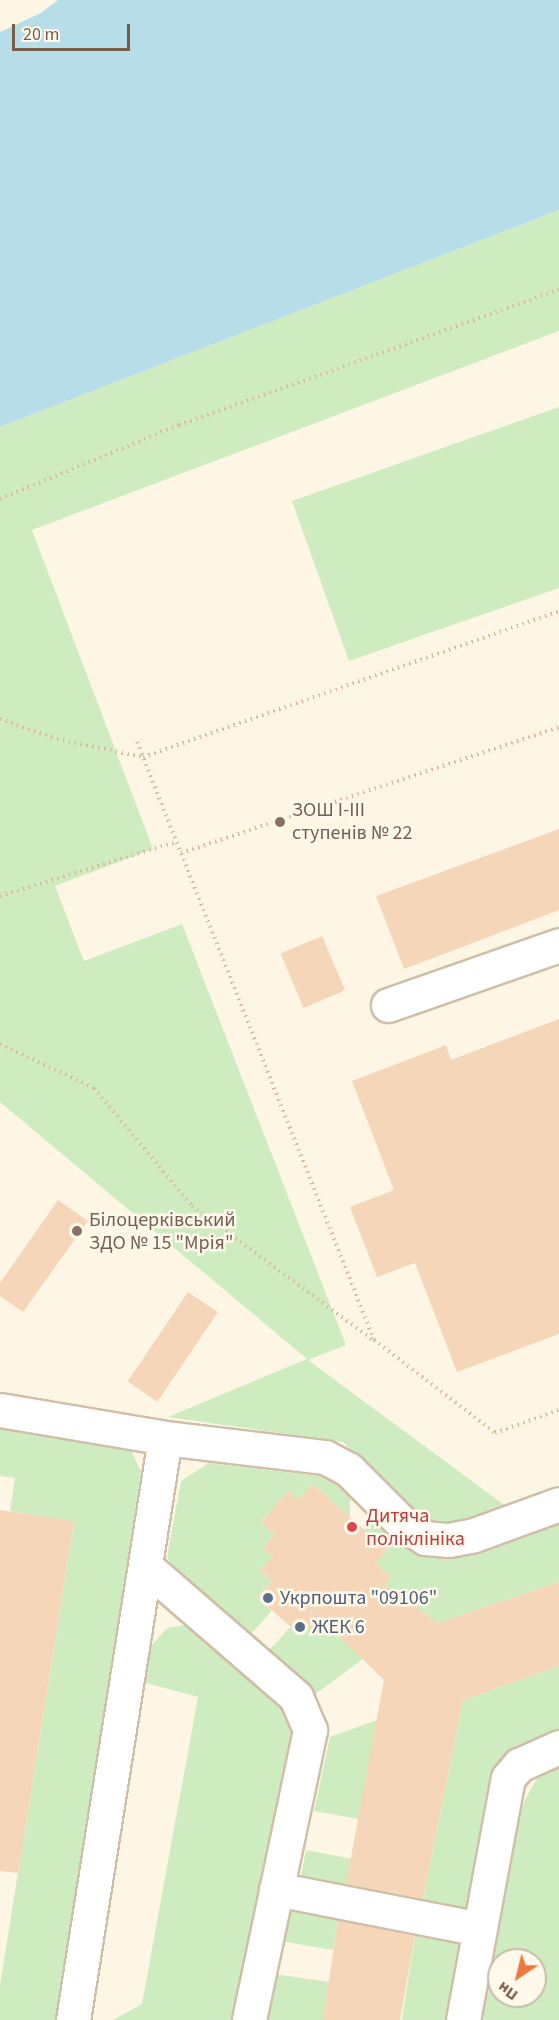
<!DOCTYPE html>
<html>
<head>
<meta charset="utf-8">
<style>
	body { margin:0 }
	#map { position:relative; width:559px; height:2020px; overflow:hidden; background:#fef6e4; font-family:"Source Sans 3",sans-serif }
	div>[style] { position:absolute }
	.green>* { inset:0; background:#cfecc1; transform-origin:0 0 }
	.water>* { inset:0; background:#b7dde8 }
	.building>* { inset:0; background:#f5d6b9; transform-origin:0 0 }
	.path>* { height:4px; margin-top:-2px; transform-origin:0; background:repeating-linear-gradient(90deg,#dab99c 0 1.5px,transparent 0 6px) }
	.roads { filter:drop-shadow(2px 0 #d0bea9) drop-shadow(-2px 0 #d0bea9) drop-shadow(0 2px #d0bea9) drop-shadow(0 -2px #d0bea9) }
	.minor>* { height:33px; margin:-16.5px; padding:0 16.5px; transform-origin:16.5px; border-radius:16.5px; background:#fff }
	.dots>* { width:16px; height:16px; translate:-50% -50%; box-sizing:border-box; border:3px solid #fff9eb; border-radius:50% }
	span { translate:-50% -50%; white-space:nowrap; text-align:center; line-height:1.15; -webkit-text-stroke:5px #fff9eb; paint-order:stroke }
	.education-label { font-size:20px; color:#785e54 }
	.left { translate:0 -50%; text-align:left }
	.health-label { font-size:20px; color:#be3a42 }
	.service-label { font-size:20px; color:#4e5e75 }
	.north { position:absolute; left:487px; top:1948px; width:60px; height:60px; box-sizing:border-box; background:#fff9eb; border:2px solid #c9bbaa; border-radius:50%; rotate:215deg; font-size:16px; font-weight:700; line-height:24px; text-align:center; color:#785d48 }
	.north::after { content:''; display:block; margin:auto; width:21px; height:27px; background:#ef7741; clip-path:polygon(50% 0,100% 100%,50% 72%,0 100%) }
	.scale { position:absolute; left:12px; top:24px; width:118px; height:27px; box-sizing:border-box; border:3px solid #785d48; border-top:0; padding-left:8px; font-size:18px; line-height:21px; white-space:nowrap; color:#785d48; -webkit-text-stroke:4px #fff9eb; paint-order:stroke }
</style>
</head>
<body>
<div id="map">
	<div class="green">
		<div style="clip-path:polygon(559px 210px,559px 331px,32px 530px,153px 849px,55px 886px,84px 961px,182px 924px,346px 1345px,308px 1360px,507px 1507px,454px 1525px,433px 1523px,414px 1511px,343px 1442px,168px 1417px,307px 1359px,0 1102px,0 427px)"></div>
		<div style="clip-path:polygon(559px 407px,559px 588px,349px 661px,292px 501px)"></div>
		<div style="clip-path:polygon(0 1423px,119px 1445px,131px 1451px,141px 1471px,58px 2020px,0 2020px,0 1985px,74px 1522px,10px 1511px,15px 1478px,0 1476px)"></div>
		<div style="clip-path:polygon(209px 1463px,335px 1478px,350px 1492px,350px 1517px,313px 1484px,299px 1499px,289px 1491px,261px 1522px,275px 1535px,264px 1548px,273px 1557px,260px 1570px,272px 1581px,257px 1597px,272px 1611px,248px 1637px,174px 1569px,167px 1557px,181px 1481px)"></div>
		<div style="clip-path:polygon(559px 1516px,559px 1582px,438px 1623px,385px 1585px,391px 1577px,375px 1563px,387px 1550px,364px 1529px,371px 1523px,385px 1524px,422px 1549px)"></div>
		<div style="clip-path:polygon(185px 1625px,200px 1632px,281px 1707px,293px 1734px,235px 2020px,113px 2020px,142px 2004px,198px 1697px,142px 1682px,145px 1653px,167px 1628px)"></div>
		<div style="clip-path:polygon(308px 1626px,320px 1636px,328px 1626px,363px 1659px,314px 1695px,266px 1654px,290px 1627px,300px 1635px)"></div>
		<div style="clip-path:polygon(559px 1666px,559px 1730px,532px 1742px,468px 1911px,422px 1904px,463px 1700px)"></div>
		<div style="clip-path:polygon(377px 1720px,359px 1819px,314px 1811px,330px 1737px)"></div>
		<div style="clip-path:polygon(evenodd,559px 1765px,559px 2020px,479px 2020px,517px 1815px,537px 1778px,559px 1765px,499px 1960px,535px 1960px,535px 1996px,499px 1996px,499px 1960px)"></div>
		<div style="left:306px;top:1850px;width:46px;height:28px;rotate:11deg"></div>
		<div style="left:289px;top:1907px;width:51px;height:35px;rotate:10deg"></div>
		<div style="left:416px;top:1930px;width:51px;height:91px;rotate:9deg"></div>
		<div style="clip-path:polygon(274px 1974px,330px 1982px,323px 2020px,263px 2020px)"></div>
	</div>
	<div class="water">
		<div style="clip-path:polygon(58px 0,559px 0,559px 210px,0 427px,0 32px,41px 13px)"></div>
	</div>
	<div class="building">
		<div style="clip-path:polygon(559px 829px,559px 910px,404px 969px,376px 896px)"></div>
		<div style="left:322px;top:936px;width:59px;height:45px;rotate:67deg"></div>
		<div style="clip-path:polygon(559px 1019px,559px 1334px,457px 1372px,415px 1263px,377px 1277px,350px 1207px,394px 1190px,352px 1081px,446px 1045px,451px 1060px)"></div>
		<div style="clip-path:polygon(58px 1200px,88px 1221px,23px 1312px,0 1296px,0 1283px)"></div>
		<div style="left:188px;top:1292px;width:36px;height:108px;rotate:34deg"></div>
		<div style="clip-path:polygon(313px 1484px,387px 1550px,375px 1563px,391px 1577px,385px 1585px,438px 1623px,559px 1582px,559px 1666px,463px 1700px,423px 1899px,346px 1884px,384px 1680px,328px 1626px,320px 1636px,308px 1626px,300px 1635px,257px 1597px,272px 1581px,260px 1570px,273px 1557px,263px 1548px,275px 1535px,261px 1523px,289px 1490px,299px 1499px)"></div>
		<div style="clip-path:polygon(0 1510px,74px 1521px,18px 1873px,0 1871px)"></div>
		<div style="clip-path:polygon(338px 1920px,415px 1936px,400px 2020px,323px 2020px)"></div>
	</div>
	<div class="path">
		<div style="left:0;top:499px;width:194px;rotate:-22.5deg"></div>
		<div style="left:179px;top:425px;width:403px;rotate:-19.6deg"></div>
		<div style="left:0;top:719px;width:60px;rotate:19.3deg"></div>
		<div style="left:57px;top:739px;width:88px;rotate:11.8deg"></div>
		<div style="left:143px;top:757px;width:441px;rotate:-19.3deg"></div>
		<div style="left:137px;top:742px;width:643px;rotate:68.38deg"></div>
		<div style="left:374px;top:1340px;width:153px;rotate:37.5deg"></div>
		<div style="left:495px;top:1433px;width:68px;rotate:-19.8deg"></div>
		<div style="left:181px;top:853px;width:398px;rotate:-18.4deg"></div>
		<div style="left:0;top:896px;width:184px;rotate:-17.1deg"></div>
		<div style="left:0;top:1044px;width:104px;rotate:25.1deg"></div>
		<div style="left:94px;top:1088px;width:153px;rotate:50.3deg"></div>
		<div style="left:192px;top:1206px;width:225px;rotate:36.5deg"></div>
	</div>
	<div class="roads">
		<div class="minor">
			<div style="left:388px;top:1005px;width:181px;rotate:-19.3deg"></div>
			<div style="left:0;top:1410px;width:167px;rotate:9.6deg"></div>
			<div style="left:165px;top:1438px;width:161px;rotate:6.8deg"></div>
			<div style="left:325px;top:1457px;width:26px;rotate:28deg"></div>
			<div style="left:348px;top:1469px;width:78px;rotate:45deg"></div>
			<div style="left:403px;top:1524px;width:26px;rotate:32deg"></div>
			<div style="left:425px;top:1538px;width:24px;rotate:5deg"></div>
			<div style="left:449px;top:1540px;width:25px;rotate:-11deg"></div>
			<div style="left:474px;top:1535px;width:90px;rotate:-20deg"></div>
			<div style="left:145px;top:1566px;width:200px;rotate:40.9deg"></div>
			<div style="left:296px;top:1697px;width:36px;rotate:67deg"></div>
			<div style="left:310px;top:1730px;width:296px;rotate:101.9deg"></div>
			<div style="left:276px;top:1889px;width:207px;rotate:11.1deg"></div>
			<div style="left:73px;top:2020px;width:589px;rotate:-81.02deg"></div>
			<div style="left:463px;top:2020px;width:246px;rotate:-79.5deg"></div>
			<div style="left:508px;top:1778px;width:17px;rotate:-50deg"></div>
			<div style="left:519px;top:1765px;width:44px;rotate:-24.2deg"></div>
		</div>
	</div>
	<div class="dots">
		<div style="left:280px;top:822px;background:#8d6e63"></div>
		<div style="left:77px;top:1231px;background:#8d6e63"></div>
		<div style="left:352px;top:1527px;background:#e0444e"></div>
		<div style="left:268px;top:1598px;background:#5c6f8a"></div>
		<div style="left:300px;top:1627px;background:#5c6f8a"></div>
	</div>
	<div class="education-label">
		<span class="left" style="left:292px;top:822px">ЗОШ І-ІІІ<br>ступенів № 22</span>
		<span class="left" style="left:89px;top:1232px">Білоцерківський<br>ЗДО № 15 "Мрія"</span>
	</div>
	<div class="health-label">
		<span class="left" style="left:366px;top:1528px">Дитяча<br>поліклініка</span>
	</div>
	<div class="service-label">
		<span class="left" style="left:280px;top:1598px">Укрпошта "09106"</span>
		<span class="left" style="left:312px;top:1627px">ЖЕК 6</span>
	</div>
	<div class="north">Пн</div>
	<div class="scale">20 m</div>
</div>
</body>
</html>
